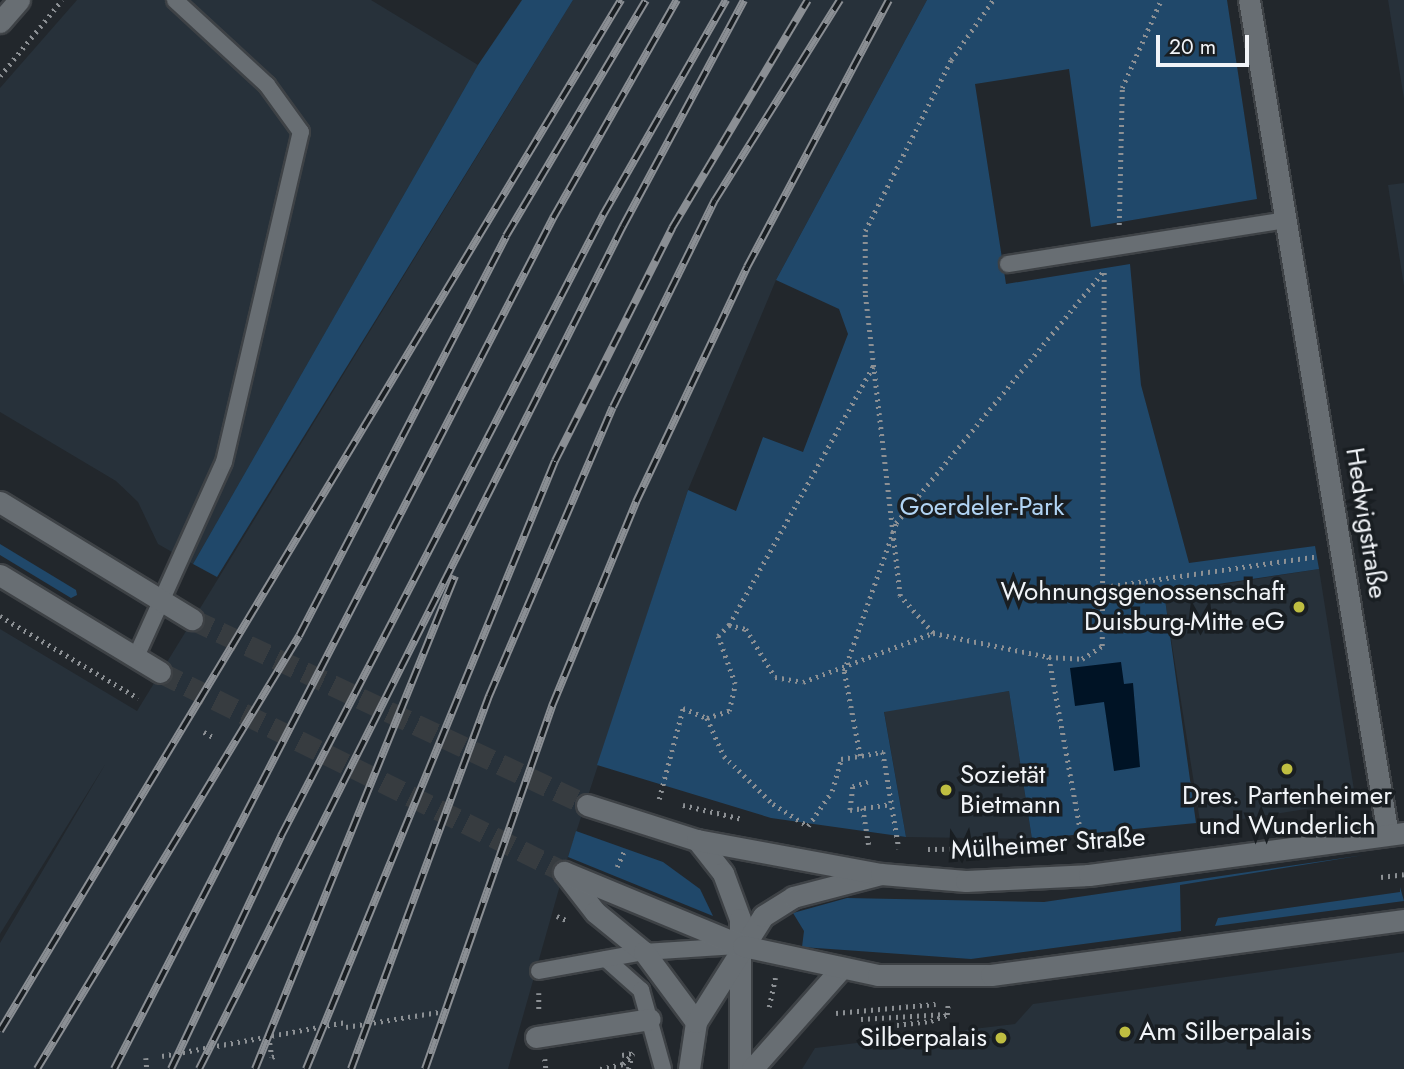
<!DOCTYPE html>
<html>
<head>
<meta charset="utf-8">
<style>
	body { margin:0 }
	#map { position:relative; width:1404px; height:1069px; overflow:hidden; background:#22272c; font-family:Jost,sans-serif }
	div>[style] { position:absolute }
	.built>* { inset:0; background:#27313a; transform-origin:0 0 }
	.green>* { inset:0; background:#20486a }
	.water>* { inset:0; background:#001325 }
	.secondary-tunnel>* { height:21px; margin-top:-10.5px; transform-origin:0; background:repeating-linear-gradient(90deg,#373c40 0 21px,transparent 0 31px) }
	.path>* { height:4.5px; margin-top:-2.25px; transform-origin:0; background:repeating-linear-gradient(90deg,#8c9094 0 2px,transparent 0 7px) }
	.roads { filter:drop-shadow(2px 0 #3e4246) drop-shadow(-2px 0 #3e4246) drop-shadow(0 2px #3e4246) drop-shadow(0 -2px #3e4246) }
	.service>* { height:16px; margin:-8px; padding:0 8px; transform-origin:8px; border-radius:8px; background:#686e73 }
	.pedestrian>* { height:21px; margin:-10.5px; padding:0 10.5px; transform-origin:10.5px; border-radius:10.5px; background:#686e73 }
	.minor>* { height:21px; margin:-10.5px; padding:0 10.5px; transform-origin:10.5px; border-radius:10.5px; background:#686e73 }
	.tertiary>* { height:21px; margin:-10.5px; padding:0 10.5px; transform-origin:10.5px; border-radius:10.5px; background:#686e73 }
	.secondary>* { height:21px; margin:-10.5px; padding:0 10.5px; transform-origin:10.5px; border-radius:10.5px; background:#686e73 }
	.rail>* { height:8px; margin-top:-4px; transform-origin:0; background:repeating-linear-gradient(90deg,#191e22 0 16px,#8b8f94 0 32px); box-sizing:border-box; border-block:2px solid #8b8f94 }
	.dots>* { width:19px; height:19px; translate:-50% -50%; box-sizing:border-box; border:4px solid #191e22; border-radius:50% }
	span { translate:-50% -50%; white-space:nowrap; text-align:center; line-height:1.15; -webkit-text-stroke:7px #191e22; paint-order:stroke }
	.park-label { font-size:26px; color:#b1d4f4 }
	.street-label { font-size:26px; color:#f1f4f8 }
	.poi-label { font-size:26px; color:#f1f4f8 }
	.right { translate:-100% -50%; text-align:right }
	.left { translate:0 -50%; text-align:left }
	.scale { position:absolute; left:1156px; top:35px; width:93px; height:32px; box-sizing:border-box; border:4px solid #f1f4f8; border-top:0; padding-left:9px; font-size:21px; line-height:24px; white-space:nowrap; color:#f1f4f8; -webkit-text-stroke:5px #191e22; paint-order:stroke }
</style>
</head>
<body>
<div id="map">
	<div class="built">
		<div style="clip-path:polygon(77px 0,371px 0,478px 65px,193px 564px,158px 544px,138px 502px,116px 481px,0 412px,0 88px)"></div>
		<div style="clip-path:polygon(573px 0,927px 0,776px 280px,688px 490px,568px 857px,508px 1069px,0 1069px,0 943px,106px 763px,0 934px,0 629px,137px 711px)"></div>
		<div style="clip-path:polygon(1388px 0,1404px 0,1404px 99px)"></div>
		<div style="clip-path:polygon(1404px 183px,1404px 286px,1388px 185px)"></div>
		<div style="left:1319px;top:569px;width:235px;height:157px;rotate:81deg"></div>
		<div style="clip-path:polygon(1009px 691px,1032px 839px,906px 837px,884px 711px)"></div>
		<div style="clip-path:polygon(1404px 952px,1404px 1069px,802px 1069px,815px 1048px,1015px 1024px,1033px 1004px)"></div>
	</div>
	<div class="green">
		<div style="clip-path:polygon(522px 0,573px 0,217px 577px,193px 564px,478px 65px)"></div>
		<div style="clip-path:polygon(927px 0,1227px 0,1257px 199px,1091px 227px,1069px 69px,975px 84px,1006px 284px,1130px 264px,1141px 385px,1189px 563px,1315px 546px,1319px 569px,1164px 592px,1196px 823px,1032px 839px,1009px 691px,884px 712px,906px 837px,771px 818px,597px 765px,688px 490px,736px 511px,763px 437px,803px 452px,848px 334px,839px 309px,776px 280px)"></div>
		<div style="clip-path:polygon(0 544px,76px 590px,77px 595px,71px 598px,0 555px)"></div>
		<div style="clip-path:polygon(576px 831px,663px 862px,700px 889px,713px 916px,568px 857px)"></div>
		<div style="clip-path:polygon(1364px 855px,1180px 885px,1181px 931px,971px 959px,802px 947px,804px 931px,793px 913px,847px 898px,1044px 902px)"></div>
		<div style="clip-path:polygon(1400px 887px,1404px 901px,1215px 926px,1218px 918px,1400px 892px)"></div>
	</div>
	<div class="water">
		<div style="clip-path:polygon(1121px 662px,1124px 684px,1133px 683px,1140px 767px,1114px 771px,1104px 702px,1075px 706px,1070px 668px)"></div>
	</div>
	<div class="secondary-tunnel">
		<div style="left:192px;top:619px;width:437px;rotate:25.2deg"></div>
		<div style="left:160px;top:672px;width:451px;rotate:26.3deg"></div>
	</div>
	<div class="path">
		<div style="left:0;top:76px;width:98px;rotate:-50.8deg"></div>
		<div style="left:1119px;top:225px;width:137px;rotate:-88.7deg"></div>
		<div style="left:1122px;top:88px;width:96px;rotate:-66.1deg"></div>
		<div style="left:1104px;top:587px;width:216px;rotate:-8.2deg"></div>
		<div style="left:0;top:616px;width:161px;rotate:30.7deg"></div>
		<div style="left:729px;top:625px;width:296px;rotate:-60.9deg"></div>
		<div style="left:933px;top:633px;width:50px;rotate:-131.7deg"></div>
		<div style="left:900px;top:596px;width:305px;rotate:-96.6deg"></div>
		<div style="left:865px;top:293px;width:62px;rotate:-90deg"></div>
		<div style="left:865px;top:231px;width:191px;rotate:-63.3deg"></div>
		<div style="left:951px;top:60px;width:73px;rotate:-55deg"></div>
		<div style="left:1049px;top:657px;width:196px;rotate:79.7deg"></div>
		<div style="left:707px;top:718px;width:42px;rotate:65.9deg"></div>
		<div style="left:724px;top:756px;width:69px;rotate:44.4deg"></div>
		<div style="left:773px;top:804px;width:41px;rotate:32.2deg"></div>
		<div style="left:808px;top:826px;width:42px;rotate:-55.6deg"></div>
		<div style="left:832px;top:791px;width:33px;rotate:-74deg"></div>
		<div style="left:841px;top:759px;width:43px;rotate:-9.5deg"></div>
		<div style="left:883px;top:752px;width:98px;rotate:80.6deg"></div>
		<div style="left:204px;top:732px;width:10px;rotate:29deg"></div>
		<div style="left:860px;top:756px;width:86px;rotate:-100.7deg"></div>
		<div style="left:844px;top:671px;width:157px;rotate:-70.6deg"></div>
		<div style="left:896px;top:523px;width:325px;rotate:-50.5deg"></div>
		<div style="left:868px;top:782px;width:16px;rotate:162deg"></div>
		<div style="left:853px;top:787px;width:23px;rotate:97deg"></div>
		<div style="left:850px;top:810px;width:42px;rotate:-8.1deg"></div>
		<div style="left:659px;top:799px;width:94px;rotate:-75.2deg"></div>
		<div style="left:683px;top:708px;width:26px;rotate:23deg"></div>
		<div style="left:707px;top:718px;width:23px;rotate:-18deg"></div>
		<div style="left:729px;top:711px;width:28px;rotate:-77deg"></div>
		<div style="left:735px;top:684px;width:51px;rotate:-109.5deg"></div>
		<div style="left:718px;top:636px;width:16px;rotate:-45deg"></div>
		<div style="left:729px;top:625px;width:17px;rotate:13deg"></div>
		<div style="left:746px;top:629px;width:56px;rotate:58.9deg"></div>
		<div style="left:775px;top:677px;width:28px;rotate:10deg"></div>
		<div style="left:803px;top:682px;width:139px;rotate:-20.7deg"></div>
		<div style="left:933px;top:633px;width:118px;rotate:11.7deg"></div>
		<div style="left:1049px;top:657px;width:33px;rotate:3deg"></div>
		<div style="left:1082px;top:659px;width:24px;rotate:-33deg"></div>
		<div style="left:1102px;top:646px;width:374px;rotate:-89.7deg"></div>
		<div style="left:683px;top:805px;width:61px;rotate:13.3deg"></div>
		<div style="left:863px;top:808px;width:37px;rotate:81deg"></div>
		<div style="left:928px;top:849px;width:111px;rotate:-0.5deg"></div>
		<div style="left:617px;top:867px;width:20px;rotate:-66deg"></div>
		<div style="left:1381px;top:877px;width:23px;rotate:-7deg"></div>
		<div style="left:557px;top:916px;width:10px;rotate:24deg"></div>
		<div style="left:539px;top:993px;width:19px;rotate:90deg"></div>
		<div style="left:769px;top:1007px;width:30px;rotate:-78deg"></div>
		<div style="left:836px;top:1013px;width:100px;rotate:-5.1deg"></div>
		<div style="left:861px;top:1019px;width:85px;rotate:-3.4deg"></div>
		<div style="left:346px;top:1027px;width:94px;rotate:-9.2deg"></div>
		<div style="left:862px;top:1029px;width:69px;rotate:-6.6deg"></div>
		<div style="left:931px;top:1021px;width:17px;rotate:-21deg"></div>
		<div style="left:947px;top:1015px;width:12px;rotate:-85deg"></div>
		<div style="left:269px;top:1036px;width:21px;rotate:82deg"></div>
		<div style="left:272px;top:1057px;width:6px;rotate:-18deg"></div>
		<div style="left:622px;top:1055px;width:10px;rotate:-11deg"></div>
		<div style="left:162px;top:1056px;width:187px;rotate:-10.5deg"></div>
		<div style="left:146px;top:1058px;width:11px;rotate:85deg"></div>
		<div style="left:545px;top:1059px;width:10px;rotate:84deg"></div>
		<div style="left:600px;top:1069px;width:24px;rotate:-12deg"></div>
		<div style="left:623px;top:1064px;width:15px;rotate:-48deg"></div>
		<div style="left:628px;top:1069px;width:14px;rotate:-73deg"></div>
	</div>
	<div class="roads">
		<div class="service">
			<div style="left:1008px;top:264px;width:281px;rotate:-9deg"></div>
			<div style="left:135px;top:659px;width:216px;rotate:-65.7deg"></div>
			<div style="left:224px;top:462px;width:339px;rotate:-76.9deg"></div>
			<div style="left:301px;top:132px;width:58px;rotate:-125.9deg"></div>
			<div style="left:267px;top:85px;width:125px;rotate:-137.3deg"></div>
			<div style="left:606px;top:959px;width:47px;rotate:41.5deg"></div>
			<div style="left:641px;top:990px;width:82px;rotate:74.4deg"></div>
			<div style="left:539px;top:971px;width:107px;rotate:-10.3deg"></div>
			<div style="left:644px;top:952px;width:93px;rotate:-3.7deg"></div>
		</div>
		<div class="pedestrian">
			<div style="left:536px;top:1037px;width:115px;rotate:-9deg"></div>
		</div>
		<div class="minor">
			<div style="left:1249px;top:0;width:846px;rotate:80.55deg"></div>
		</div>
		<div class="tertiary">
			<div style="left:697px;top:840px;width:42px;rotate:51.8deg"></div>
			<div style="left:723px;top:873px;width:49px;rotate:69.7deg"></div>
			<div style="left:740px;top:919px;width:150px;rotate:90deg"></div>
			<div style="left:564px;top:872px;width:51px;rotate:52.2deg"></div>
			<div style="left:595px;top:912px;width:63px;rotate:39.2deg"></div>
			<div style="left:644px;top:952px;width:87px;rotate:53.4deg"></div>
			<div style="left:689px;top:1069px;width:48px;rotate:-81.5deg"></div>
			<div style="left:696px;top:1022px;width:125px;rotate:-57.7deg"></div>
			<div style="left:763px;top:916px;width:36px;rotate:-32deg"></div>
			<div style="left:793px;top:897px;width:91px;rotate:-14.6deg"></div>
			<div style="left:752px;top:1069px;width:132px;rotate:-48.4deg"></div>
		</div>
		<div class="secondary">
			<div style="left:0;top:22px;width:29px;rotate:-49deg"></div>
			<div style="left:0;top:502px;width:225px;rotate:31.4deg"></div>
			<div style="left:0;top:575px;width:187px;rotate:31.2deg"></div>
			<div style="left:587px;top:805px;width:115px;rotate:17.7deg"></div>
			<div style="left:697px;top:840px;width:187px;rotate:10.5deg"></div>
			<div style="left:881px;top:874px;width:85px;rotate:4.7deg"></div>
			<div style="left:966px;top:881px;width:123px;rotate:-2.8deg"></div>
			<div style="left:1089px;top:875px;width:318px;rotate:-7.6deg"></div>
			<div style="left:564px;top:872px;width:194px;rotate:22.5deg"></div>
			<div style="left:743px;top:946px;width:138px;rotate:12.1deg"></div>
			<div style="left:878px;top:975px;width:113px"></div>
			<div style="left:991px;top:975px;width:417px;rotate:-7.6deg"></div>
		</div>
	</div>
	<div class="rail">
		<div style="left:0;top:1031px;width:1204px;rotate:-58.94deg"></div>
		<div style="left:37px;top:1069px;width:506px;rotate:-58.82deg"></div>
		<div style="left:299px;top:636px;width:450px;rotate:-62.6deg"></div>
		<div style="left:506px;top:236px;width:274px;rotate:-59.3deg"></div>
		<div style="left:114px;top:1069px;width:958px;rotate:-62.71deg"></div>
		<div style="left:553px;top:218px;width:251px;rotate:-60.4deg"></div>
		<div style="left:171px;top:1069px;width:258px;rotate:-64.7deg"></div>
		<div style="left:281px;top:836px;width:700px;rotate:-62.59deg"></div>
		<div style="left:603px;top:215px;width:248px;rotate:-60.2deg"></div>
		<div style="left:199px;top:1069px;width:944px;rotate:-63.3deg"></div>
		<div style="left:623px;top:226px;width:256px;rotate:-61.8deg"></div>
		<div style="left:255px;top:1069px;width:532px;rotate:-67.92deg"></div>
		<div style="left:306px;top:1069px;width:657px;rotate:-67.73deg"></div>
		<div style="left:555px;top:461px;width:261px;rotate:-63.3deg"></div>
		<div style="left:672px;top:228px;width:265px;rotate:-59.2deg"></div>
		<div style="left:351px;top:1069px;width:398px;rotate:-69.7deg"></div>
		<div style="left:489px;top:696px;width:314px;rotate:-66.8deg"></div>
		<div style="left:613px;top:407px;width:231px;rotate:-63.8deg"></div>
		<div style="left:715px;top:200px;width:236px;rotate:-58deg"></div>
		<div style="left:425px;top:1069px;width:385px;rotate:-70.7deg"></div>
		<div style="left:552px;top:706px;width:221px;rotate:-67.6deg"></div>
		<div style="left:636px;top:502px;width:260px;rotate:-64.7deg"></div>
		<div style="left:747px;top:267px;width:302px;rotate:-62deg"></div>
	</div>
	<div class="dots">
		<div style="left:1299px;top:607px;background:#bfbe41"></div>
		<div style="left:1287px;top:769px;background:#bfbe41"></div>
		<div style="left:946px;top:790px;background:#bfbe41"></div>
		<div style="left:1125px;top:1032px;background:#bfbe41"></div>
		<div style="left:1001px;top:1038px;background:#bfbe41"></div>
	</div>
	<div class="park-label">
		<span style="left:982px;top:507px">Goerdeler-Park</span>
	</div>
	<div class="street-label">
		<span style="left:1366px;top:523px;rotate:81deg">Hedwigstraße</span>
		<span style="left:1048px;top:844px;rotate:-4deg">Mülheimer Straße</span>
	</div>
	<div class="poi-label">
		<span class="right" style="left:1285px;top:607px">Wohnungsgenossenschaft<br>Duisburg-Mitte eG</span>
		<span class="left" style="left:960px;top:790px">Sozietät<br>Bietmann</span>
		<span style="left:1287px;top:811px">Dres. Partenheimer<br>und Wunderlich</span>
		<span class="left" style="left:1139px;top:1032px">Am Silberpalais</span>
		<span class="right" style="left:987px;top:1038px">Silberpalais</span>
	</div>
	<div class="scale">20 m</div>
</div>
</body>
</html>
